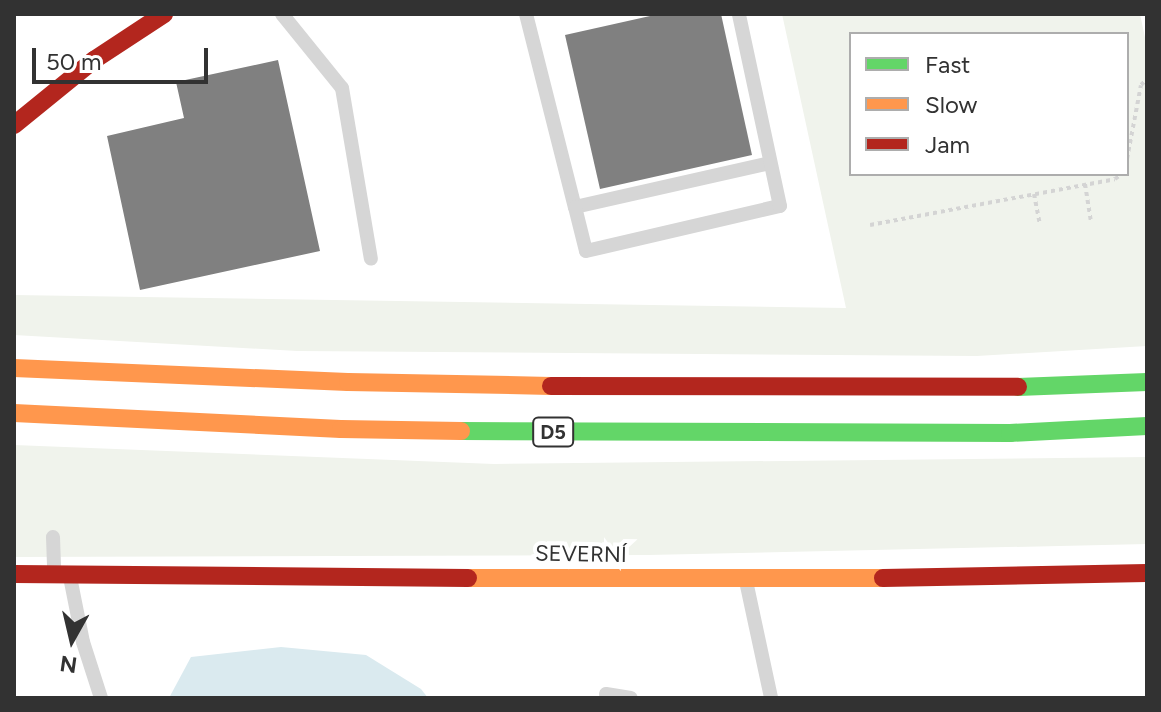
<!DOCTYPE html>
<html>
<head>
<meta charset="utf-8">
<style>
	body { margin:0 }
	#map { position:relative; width:1161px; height:712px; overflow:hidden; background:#fff; font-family:Figtree,sans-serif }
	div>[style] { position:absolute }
	.green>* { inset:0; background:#f0f3ec }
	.water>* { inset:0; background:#daeaef }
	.building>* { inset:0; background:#808080 }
	.path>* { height:4px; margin-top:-2px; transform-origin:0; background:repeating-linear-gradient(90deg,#d4d4d4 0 4px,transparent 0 8px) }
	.lane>* { height:14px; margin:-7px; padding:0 7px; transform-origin:7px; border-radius:7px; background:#d6d6d6 }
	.fast>* { height:18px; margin:-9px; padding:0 9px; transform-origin:9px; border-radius:9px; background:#63d668 }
	.slow>* { height:18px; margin:-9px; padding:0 9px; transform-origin:9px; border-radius:9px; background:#ff974d }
	.jam>* { height:18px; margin:-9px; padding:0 9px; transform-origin:9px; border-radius:9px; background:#b3261e }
	span { translate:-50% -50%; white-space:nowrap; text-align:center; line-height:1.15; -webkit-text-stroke:8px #fff; paint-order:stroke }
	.shield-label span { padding:2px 6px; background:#fff; border:2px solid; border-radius:6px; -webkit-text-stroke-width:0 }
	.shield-label { font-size:20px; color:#323232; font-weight:700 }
	.street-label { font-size:22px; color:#323232 }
	.frame { position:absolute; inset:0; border:16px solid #323232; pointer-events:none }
	.legend { position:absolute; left:849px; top:32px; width:280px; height:144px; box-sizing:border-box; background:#fff; border:2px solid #adadad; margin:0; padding:10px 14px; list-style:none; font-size:24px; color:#323232 }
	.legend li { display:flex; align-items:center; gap:16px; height:40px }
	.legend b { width:40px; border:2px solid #adadad }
	.north { position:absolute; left:32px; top:600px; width:80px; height:80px; -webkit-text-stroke:6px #fff; paint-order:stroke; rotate:188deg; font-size:22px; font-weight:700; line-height:32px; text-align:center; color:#323232 }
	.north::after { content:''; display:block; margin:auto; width:28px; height:36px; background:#323232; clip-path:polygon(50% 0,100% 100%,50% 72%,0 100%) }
	.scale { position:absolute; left:32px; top:48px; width:176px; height:36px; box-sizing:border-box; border:4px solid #323232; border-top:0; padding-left:10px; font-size:24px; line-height:28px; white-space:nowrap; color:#323232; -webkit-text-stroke:6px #fff; paint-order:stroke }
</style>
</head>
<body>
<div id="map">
	<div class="green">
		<div style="clip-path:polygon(evenodd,782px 14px,1140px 14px,1147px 47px,1147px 346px,977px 356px,297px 351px,14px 335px,14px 295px,846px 308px,782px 14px,851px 34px,1127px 34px,1127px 174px,851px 174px,851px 34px)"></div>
		<div style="clip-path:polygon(14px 445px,494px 464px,1147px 457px,1147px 544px,648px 555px,14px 557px)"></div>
	</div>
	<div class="water">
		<div style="clip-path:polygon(281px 647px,366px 655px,421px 689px,428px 698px,169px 698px,191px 657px)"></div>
	</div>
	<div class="building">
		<div style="clip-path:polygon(659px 14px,721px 14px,752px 155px,600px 189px,565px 35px)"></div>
		<div style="clip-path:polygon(278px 60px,320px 251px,140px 290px,107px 136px,184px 118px,176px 82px)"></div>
	</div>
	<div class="path">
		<div style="left:1127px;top:159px;width:75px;rotate:-79.3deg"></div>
		<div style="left:1141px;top:85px;width:8px;rotate:-45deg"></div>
		<div style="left:1085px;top:184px;width:39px;rotate:81deg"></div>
		<div style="left:1034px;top:194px;width:31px;rotate:79deg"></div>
		<div style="left:870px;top:225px;width:249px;rotate:-10.6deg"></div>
		<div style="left:1115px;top:179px;width:9px;rotate:-36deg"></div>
	</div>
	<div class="lane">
		<div style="left:282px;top:14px;width:95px;rotate:51deg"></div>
		<div style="left:342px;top:88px;width:173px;rotate:80.4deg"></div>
		<div style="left:526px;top:14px;width:199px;rotate:75.8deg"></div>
		<div style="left:575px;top:207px;width:200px;rotate:-12.7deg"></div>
		<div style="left:575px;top:207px;width:45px;rotate:76deg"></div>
		<div style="left:586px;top:251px;width:199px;rotate:-13.1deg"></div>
		<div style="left:780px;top:206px;width:196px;rotate:-102.1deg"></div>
		<div style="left:53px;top:537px;width:35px;rotate:88deg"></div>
		<div style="left:70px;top:577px;width:66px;rotate:78.7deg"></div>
		<div style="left:83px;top:642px;width:59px;rotate:72.2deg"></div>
		<div style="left:746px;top:581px;width:120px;rotate:77.9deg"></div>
		<div style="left:606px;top:694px;width:25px;rotate:9deg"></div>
	</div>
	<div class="fast">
		<div style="left:1018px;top:387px;width:129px;rotate:-2.2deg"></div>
		<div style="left:461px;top:431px;width:549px;rotate:0.21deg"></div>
		<div style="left:1010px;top:433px;width:137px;rotate:-2.9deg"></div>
	</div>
	<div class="slow">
		<div style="left:14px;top:368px;width:334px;rotate:2.4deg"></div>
		<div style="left:348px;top:382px;width:203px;rotate:1.1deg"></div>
		<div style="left:14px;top:413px;width:327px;rotate:2.8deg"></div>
		<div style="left:341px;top:429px;width:120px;rotate:1deg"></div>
		<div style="left:468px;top:578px;width:415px"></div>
	</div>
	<div class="jam">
		<div style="left:14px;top:125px;width:103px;rotate:-39.1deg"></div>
		<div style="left:94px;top:60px;width:84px;rotate:-33.3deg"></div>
		<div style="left:551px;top:386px;width:467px;rotate:0.1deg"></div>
		<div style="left:14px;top:574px;width:454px;rotate:0.5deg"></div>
		<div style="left:883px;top:578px;width:264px;rotate:-1.1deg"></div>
	</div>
	<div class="shield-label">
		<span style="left:553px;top:432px">D5</span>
	</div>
	<div class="street-label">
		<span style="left:581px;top:554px;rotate:1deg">SEVERNÍ</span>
	</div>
	<div class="frame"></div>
	<ul class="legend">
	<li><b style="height:10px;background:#63d668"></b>Fast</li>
	<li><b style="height:10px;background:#ff974d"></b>Slow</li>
	<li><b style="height:10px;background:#b3261e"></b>Jam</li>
	</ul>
	<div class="north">N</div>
	<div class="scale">50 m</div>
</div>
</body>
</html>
